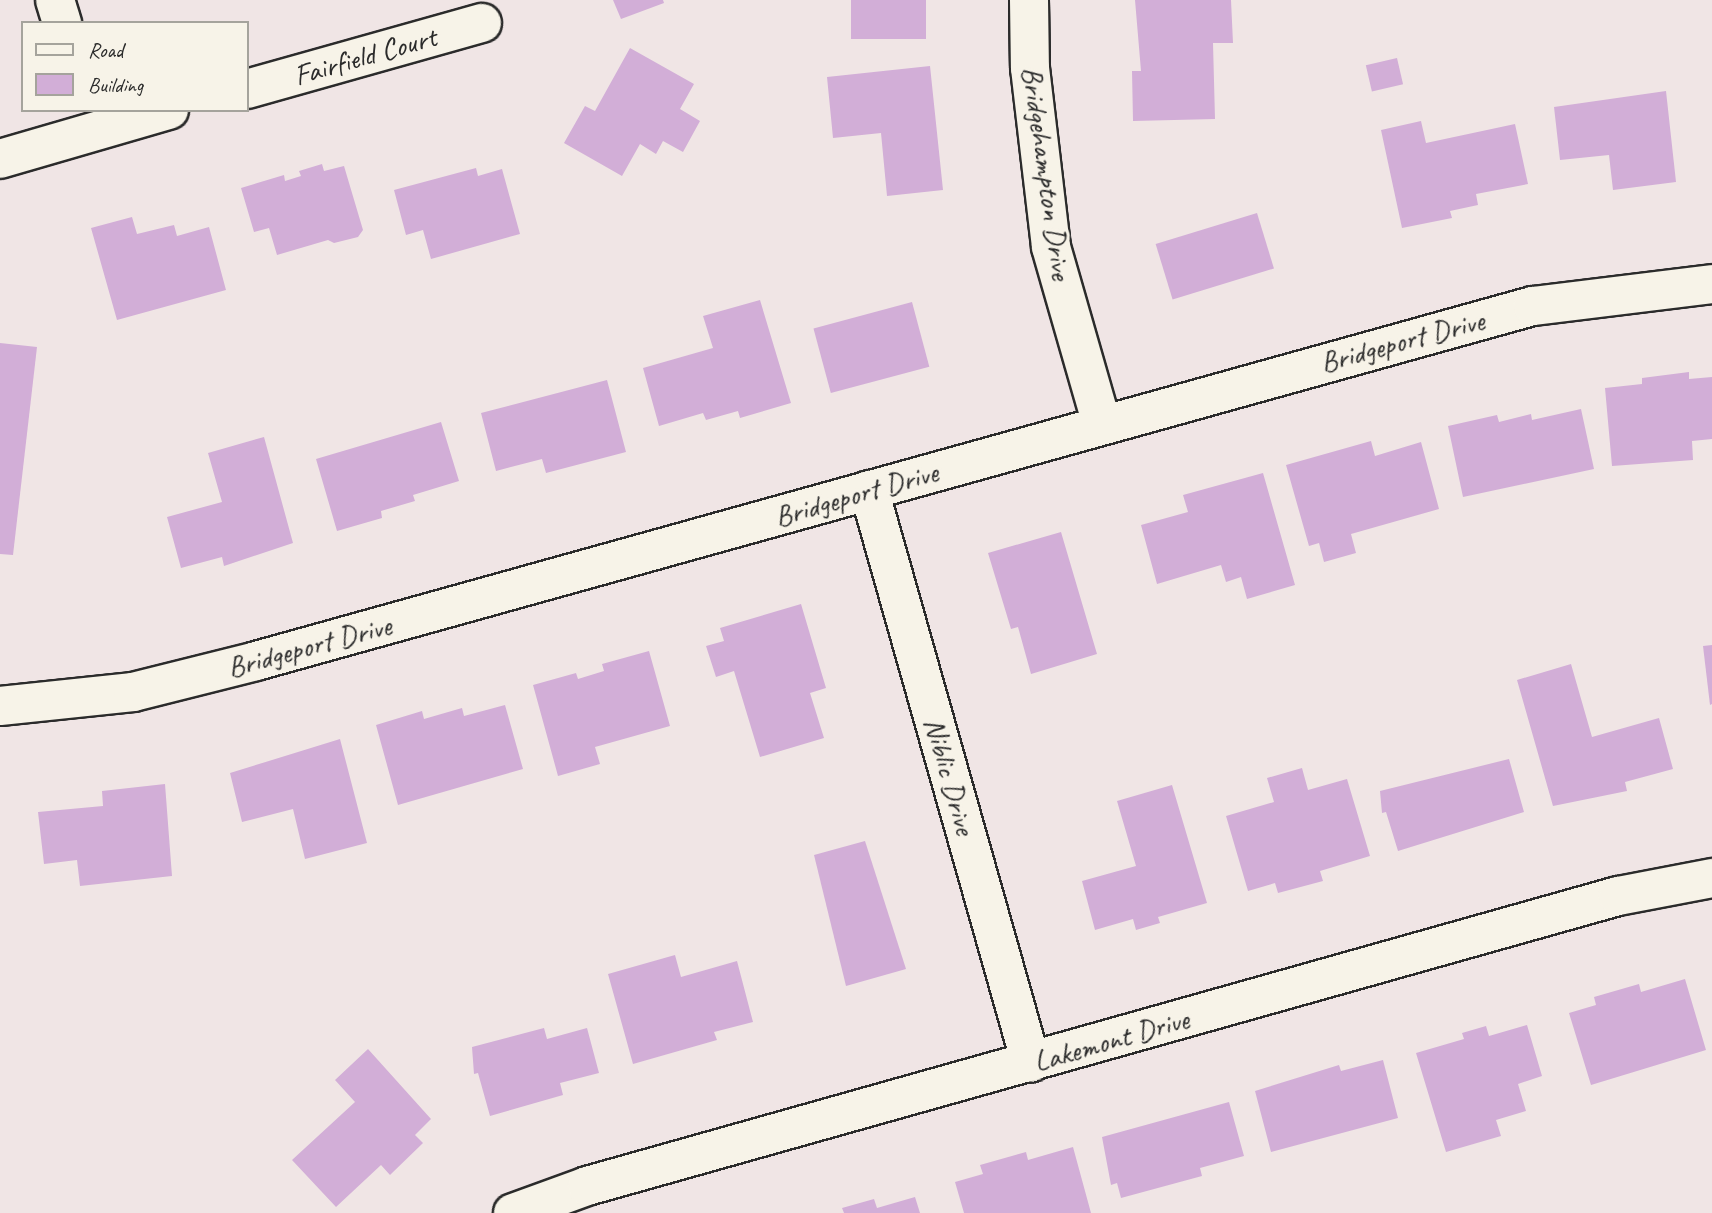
<!DOCTYPE html>
<html>
<head>
<meta charset="utf-8">
<style>
	body { margin:0 }
	#map { position:relative; width:1712px; height:1213px; overflow:hidden; background:#f0e5e5; font-family:Caveat,sans-serif }
	div>[style] { position:absolute }
	.building>* { inset:0; background:#d2aed7; transform-origin:0 0 }
	.roads { filter:drop-shadow(2px 0 #2b2b2b) drop-shadow(-2px 0 #2b2b2b) drop-shadow(0 2px #2b2b2b) drop-shadow(0 -2px #2b2b2b) }
	.minor>* { height:38px; margin:-19px; padding:0 19px; transform-origin:19px; border-radius:19px; background:#f7f3e8 }
	span { translate:-50% -50%; white-space:nowrap; text-align:center; line-height:1.15; -webkit-text-stroke:6px #f7f3e8; paint-order:stroke }
	.street-label { font-size:30px; color:#2b2b2b }
	.legend { position:absolute; left:21px; top:21px; width:228px; height:91px; box-sizing:border-box; background:#f7f3e8; border:2px solid #a5a39c; margin:0; padding:9px 12px; list-style:none; font-size:21px; color:#2b2b2b }
	.legend li { display:flex; align-items:center; gap:14px; height:35px }
	.legend b { width:35px; border:2px solid #a5a39c }
</style>
</head>
<body>
<div id="map">
	<div class="building">
		<div style="clip-path:polygon(613px 0,663px 0,664px 3px,621px 19px)"></div>
		<div style="left:851px;top:0;width:75px;height:39px"></div>
		<div style="clip-path:polygon(1135px 0,1231px 0,1233px 43px,1213px 43px,1215px 119px,1133px 121px,1132px 71px,1141px 71px)"></div>
		<div style="clip-path:polygon(630px 48px,694px 84px,680px 109px,700px 121px,683px 152px,663px 141px,656px 154px,640px 144px,622px 176px,564px 143px,585px 106px,595px 111px)"></div>
		<div style="left:1397px;top:58px;width:27px;height:32px;rotate:77deg"></div>
		<div style="clip-path:polygon(930px 66px,943px 190px,887px 196px,881px 133px,833px 138px,827px 77px)"></div>
		<div style="clip-path:polygon(1666px 91px,1676px 182px,1613px 190px,1609px 155px,1560px 160px,1554px 107px)"></div>
		<div style="clip-path:polygon(1421px 121px,1426px 143px,1515px 124px,1528px 184px,1476px 194px,1478px 205px,1450px 211px,1452px 218px,1402px 228px,1381px 130px)"></div>
		<div style="clip-path:polygon(322px 164px,324px 171px,344px 166px,363px 230px,358px 237px,334px 243px,328px 240px,277px 255px,269px 228px,254px 232px,241px 188px,284px 175px,285px 181px,301px 176px,299px 171px)"></div>
		<div style="clip-path:polygon(476px 168px,478px 176px,502px 169px,520px 234px,431px 259px,423px 230px,406px 235px,394px 190px)"></div>
		<div style="left:1257px;top:213px;width:58px;height:106px;rotate:73deg"></div>
		<div style="clip-path:polygon(132px 217px,137px 234px,174px 225px,177px 236px,209px 227px,226px 290px,117px 320px,91px 228px)"></div>
		<div style="clip-path:polygon(760px 300px,791px 403px,740px 418px,738px 411px,706px 420px,703px 413px,659px 426px,643px 368px,713px 348px,703px 316px)"></div>
		<div style="left:912px;top:302px;width:67px;height:102px;rotate:75deg"></div>
		<div style="clip-path:polygon(0 343px,37px 347px,13px 555px,0 554px)"></div>
		<div style="clip-path:polygon(1689px 372px,1689px 379px,1712px 377px,1712px 439px,1692px 441px,1693px 460px,1612px 466px,1605px 388px,1642px 384px,1642px 378px)"></div>
		<div style="clip-path:polygon(607px 380px,626px 452px,546px 473px,542px 459px,496px 471px,481px 413px)"></div>
		<div style="clip-path:polygon(1581px 409px,1594px 469px,1463px 497px,1448px 426px,1497px 415px,1499px 422px,1531px 414px,1532px 420px)"></div>
		<div style="clip-path:polygon(441px 422px,459px 481px,413px 495px,415px 501px,381px 511px,382px 518px,337px 531px,316px 459px)"></div>
		<div style="clip-path:polygon(264px 437px,293px 543px,224px 566px,222px 557px,181px 568px,167px 517px,222px 502px,208px 453px)"></div>
		<div style="clip-path:polygon(1371px 441px,1375px 456px,1421px 442px,1439px 509px,1351px 534px,1356px 553px,1324px 562px,1319px 543px,1309px 546px,1286px 465px)"></div>
		<div style="clip-path:polygon(1263px 473px,1295px 585px,1247px 599px,1241px 577px,1226px 582px,1221px 565px,1157px 584px,1141px 525px,1188px 512px,1183px 495px)"></div>
		<div style="clip-path:polygon(1061px 532px,1097px 654px,1031px 674px,1018px 627px,1011px 629px,988px 553px)"></div>
		<div style="clip-path:polygon(801px 604px,826px 688px,810px 693px,824px 738px,760px 757px,734px 671px,716px 677px,706px 646px,724px 641px,720px 628px)"></div>
		<div style="clip-path:polygon(1712px 645px,1712px 704px,1710px 705px,1703px 646px)"></div>
		<div style="clip-path:polygon(649px 651px,670px 726px,595px 747px,600px 764px,558px 776px,533px 685px,576px 673px,578px 679px,604px 671px,602px 664px)"></div>
		<div style="clip-path:polygon(1571px 664px,1592px 737px,1659px 718px,1673px 769px,1625px 782px,1627px 791px,1553px 806px,1517px 680px)"></div>
		<div style="clip-path:polygon(505px 705px,523px 769px,398px 805px,376px 725px,422px 711px,424px 719px,462px 708px,464px 716px)"></div>
		<div style="clip-path:polygon(340px 739px,367px 843px,305px 859px,293px 809px,242px 822px,230px 773px)"></div>
		<div style="clip-path:polygon(1509px 759px,1524px 812px,1398px 851px,1386px 812px,1382px 813px,1380px 791px)"></div>
		<div style="clip-path:polygon(1302px 768px,1308px 790px,1347px 779px,1370px 856px,1320px 871px,1323px 881px,1278px 893px,1275px 883px,1248px 891px,1226px 816px,1274px 802px,1267px 778px)"></div>
		<div style="clip-path:polygon(165px 784px,172px 876px,80px 886px,77px 860px,44px 864px,38px 812px,103px 806px,102px 791px)"></div>
		<div style="clip-path:polygon(1172px 785px,1207px 903px,1158px 917px,1160px 923px,1136px 930px,1133px 919px,1095px 930px,1082px 881px,1136px 866px,1117px 801px)"></div>
		<div style="clip-path:polygon(865px 841px,906px 969px,846px 986px,814px 855px)"></div>
		<div style="clip-path:polygon(675px 955px,681px 977px,737px 961px,753px 1022px,714px 1032px,717px 1040px,633px 1064px,608px 974px)"></div>
		<div style="clip-path:polygon(1685px 979px,1706px 1050px,1591px 1085px,1569px 1013px,1596px 1005px,1594px 997px,1639px 984px,1641px 992px)"></div>
		<div style="clip-path:polygon(1527px 1025px,1542px 1076px,1518px 1084px,1526px 1111px,1496px 1120px,1501px 1136px,1446px 1152px,1416px 1053px,1464px 1039px,1462px 1033px,1486px 1026px,1489px 1036px)"></div>
		<div style="clip-path:polygon(544px 1028px,547px 1039px,587px 1028px,599px 1073px,560px 1083px,563px 1095px,490px 1116px,478px 1073px,474px 1074px,472px 1047px)"></div>
		<div style="clip-path:polygon(368px 1049px,431px 1119px,415px 1135px,423px 1143px,390px 1175px,381px 1165px,336px 1207px,292px 1160px,355px 1102px,335px 1080px)"></div>
		<div style="clip-path:polygon(1383px 1060px,1398px 1118px,1271px 1152px,1255px 1091px,1339px 1065px,1341px 1071px)"></div>
		<div style="clip-path:polygon(1229px 1102px,1244px 1156px,1200px 1168px,1202px 1176px,1121px 1198px,1117px 1183px,1111px 1185px,1102px 1137px)"></div>
		<div style="clip-path:polygon(1073px 1147px,1091px 1213px,964px 1213px,955px 1182px,983px 1174px,980px 1165px,1026px 1152px,1028px 1160px)"></div>
		<div style="clip-path:polygon(915px 1197px,920px 1213px,844px 1213px,842px 1208px,874px 1199px,877px 1208px)"></div>
	</div>
	<div class="roads">
		<div class="minor">
			<div style="left:55px;top:0;width:24px;rotate:73deg"></div>
			<div style="left:1029px;top:0;width:68px;rotate:89.2deg"></div>
			<div style="left:1030px;top:68px;width:180px;rotate:83.3deg"></div>
			<div style="left:1051px;top:247px;width:185px;rotate:74deg"></div>
			<div style="left:247px;top:89px;width:244px;rotate:-15.7deg"></div>
			<div style="left:0;top:159px;width:176px;rotate:-16.2deg"></div>
			<div style="left:869px;top:490px;width:595px;rotate:74.21deg"></div>
			<div style="left:0;top:706px;width:134px;rotate:-6deg"></div>
			<div style="left:133px;top:692px;width:127px;rotate:-14.1deg"></div>
			<div style="left:256px;top:661px;width:1325px;rotate:-15.54deg"></div>
			<div style="left:1533px;top:306px;width:180px;rotate:-7deg"></div>
			<div style="left:513px;top:1213px;width:79px;rotate:-20deg"></div>
			<div style="left:587px;top:1186px;width:1071px;rotate:-15.71deg"></div>
			<div style="left:1618px;top:896px;width:96px;rotate:-10.8deg"></div>
		</div>
	</div>
	<div class="street-label">
		<span style="left:365px;top:56px;rotate:-16deg">Fairfield Court</span>
		<span style="left:1047px;top:173px;rotate:82deg">Bridgehampton Drive</span>
		<span style="left:1402px;top:341px;rotate:-15deg">Bridgeport Drive</span>
		<span style="left:856px;top:494px;rotate:-16deg">Bridgeport Drive</span>
		<span style="left:309px;top:646px;rotate:-15deg">Bridgeport Drive</span>
		<span style="left:950px;top:776px;rotate:74deg">Niblic Drive</span>
		<span style="left:1111px;top:1040px;rotate:-16deg">Lakemont Drive</span>
	</div>
	<ul class="legend">
	<li><b style="height:9px;background:#f7f3e8"></b>Road</li>
	<li><b style="height:19px;background:#d2aed7"></b>Building</li>
	</ul>
</div>
</body>
</html>
